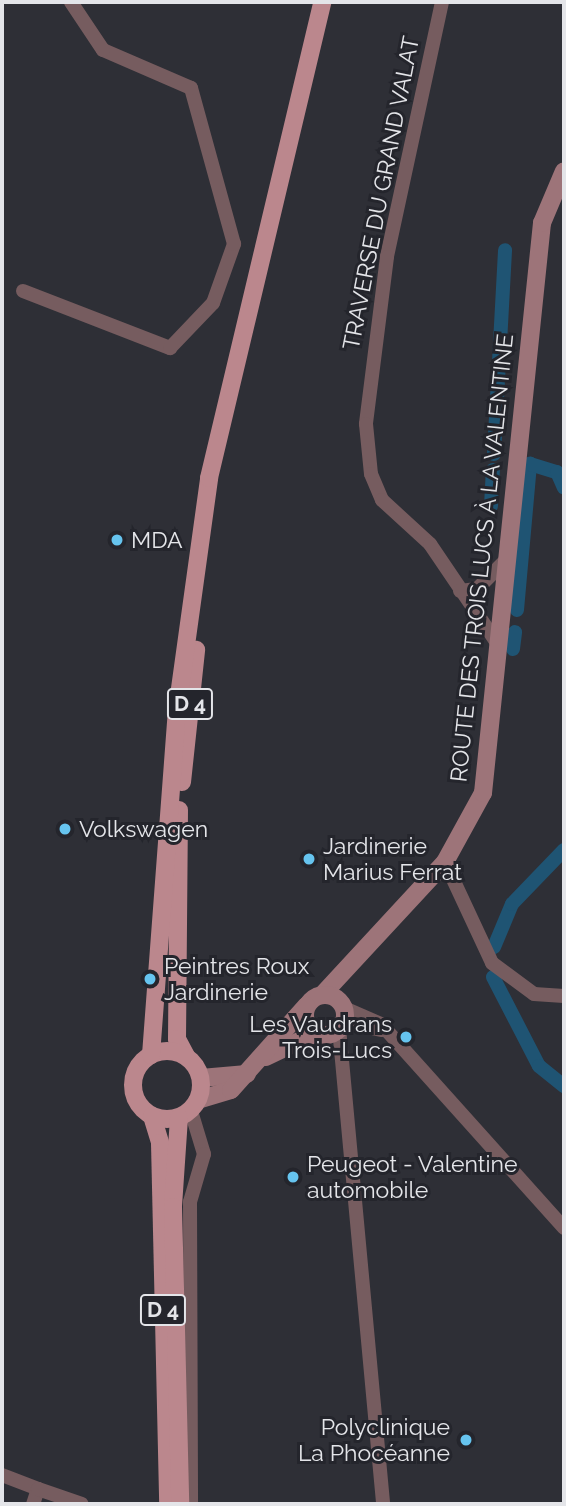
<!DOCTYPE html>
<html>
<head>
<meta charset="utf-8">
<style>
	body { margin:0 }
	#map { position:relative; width:566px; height:1506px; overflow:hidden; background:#2e2f36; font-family:Raleway,sans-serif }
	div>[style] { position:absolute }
	.canal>* { height:14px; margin:-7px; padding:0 7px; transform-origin:7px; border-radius:7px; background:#1f5473 }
	.street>* { height:14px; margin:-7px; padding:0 7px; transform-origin:7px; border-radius:7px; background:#765c5f }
	.secondary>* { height:18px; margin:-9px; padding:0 9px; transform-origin:9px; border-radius:9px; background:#9d7479 }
	.secondary>.ring { margin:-9px; padding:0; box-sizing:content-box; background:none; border:18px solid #9d7479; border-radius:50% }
	.primary>* { height:18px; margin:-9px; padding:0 9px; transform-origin:9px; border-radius:9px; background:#bb878d }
	.primary>.ring { margin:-9px; padding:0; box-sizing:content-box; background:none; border:18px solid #bb878d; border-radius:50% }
	.dots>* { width:19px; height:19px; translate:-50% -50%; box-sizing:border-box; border:4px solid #24252c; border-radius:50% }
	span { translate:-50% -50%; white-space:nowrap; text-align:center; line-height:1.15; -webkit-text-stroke:6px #24252c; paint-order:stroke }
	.shield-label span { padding:2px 5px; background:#24252c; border:2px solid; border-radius:5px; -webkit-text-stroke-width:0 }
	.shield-label { font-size:21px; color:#e4e5e9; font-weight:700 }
	.street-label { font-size:23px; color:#e4e5e9 }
	.poi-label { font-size:23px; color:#e4e5e9 }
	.left { translate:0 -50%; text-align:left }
	.right { translate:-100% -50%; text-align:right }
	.frame { position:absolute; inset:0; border:4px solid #e4e5e9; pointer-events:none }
</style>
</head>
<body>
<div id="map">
	<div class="canal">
		<div style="left:494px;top:454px;width:204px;rotate:-86.9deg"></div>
		<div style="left:491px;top:506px;width:36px;rotate:-87deg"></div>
		<div style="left:517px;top:610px;width:147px;rotate:-84.9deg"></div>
		<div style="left:530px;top:464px;width:28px;rotate:17deg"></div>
		<div style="left:557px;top:472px;width:17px;rotate:66deg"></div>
		<div style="left:513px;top:649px;width:17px;rotate:-83deg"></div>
		<div style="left:494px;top:947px;width:47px;rotate:-67.3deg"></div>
		<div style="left:512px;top:904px;width:75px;rotate:-46.1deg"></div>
		<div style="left:493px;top:977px;width:100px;rotate:62.7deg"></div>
		<div style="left:539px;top:1066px;width:32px;rotate:39deg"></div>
	</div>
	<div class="street">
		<div style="left:442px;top:2px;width:261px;rotate:102.2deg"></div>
		<div style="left:387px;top:257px;width:168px;rotate:97.2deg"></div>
		<div style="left:366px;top:424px;width:50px;rotate:84.3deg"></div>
		<div style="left:371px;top:474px;width:28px;rotate:67deg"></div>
		<div style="left:382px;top:500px;width:65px;rotate:42.5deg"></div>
		<div style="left:430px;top:544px;width:120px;rotate:55.9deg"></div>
		<div style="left:23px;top:291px;width:158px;rotate:21.2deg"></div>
		<div style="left:170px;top:348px;width:62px;rotate:-46.3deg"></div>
		<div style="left:213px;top:303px;width:63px;rotate:-70.4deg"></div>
		<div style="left:234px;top:244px;width:162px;rotate:-105.4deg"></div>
		<div style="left:191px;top:88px;width:96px;rotate:-156.6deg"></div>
		<div style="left:103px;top:50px;width:58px;rotate:-123.7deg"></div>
		<div style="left:460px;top:591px;width:17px;rotate:-7deg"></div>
		<div style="left:477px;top:589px;width:42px;rotate:-45deg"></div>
		<div style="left:445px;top:862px;width:111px;rotate:65deg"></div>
		<div style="left:492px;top:963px;width:52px;rotate:36.4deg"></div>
		<div style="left:534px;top:994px;width:30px;rotate:4deg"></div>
		<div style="left:344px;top:1008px;width:40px;rotate:23.4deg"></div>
		<div style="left:381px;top:1024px;width:274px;rotate:48.1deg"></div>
		<div style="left:344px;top:1022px;width:39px;rotate:12deg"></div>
		<div style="left:339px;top:1028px;width:478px;rotate:84.7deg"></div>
		<div style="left:191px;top:1111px;width:45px;rotate:73.2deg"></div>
		<div style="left:204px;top:1154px;width:50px;rotate:106.3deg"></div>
		<div style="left:190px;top:1202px;width:302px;rotate:89.8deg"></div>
		<div style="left:2px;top:1475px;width:39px;rotate:21deg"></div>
		<div style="left:38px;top:1489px;width:16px;rotate:108deg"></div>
		<div style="left:38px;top:1489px;width:46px;rotate:18.8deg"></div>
	</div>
	<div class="secondary">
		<div style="left:322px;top:995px;width:181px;rotate:-47.2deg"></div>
		<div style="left:445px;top:862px;width:79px;rotate:-61.2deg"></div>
		<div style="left:483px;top:793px;width:573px;rotate:-84.09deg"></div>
		<div style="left:542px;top:223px;width:56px;rotate:-67.1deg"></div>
		<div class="ring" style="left:305px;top:995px;width:22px;height:22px"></div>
		<div style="left:266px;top:1057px;width:55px;rotate:-25.6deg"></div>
		<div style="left:201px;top:1078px;width:46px;rotate:-5deg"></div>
		<div style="left:198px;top:1100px;width:34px;rotate:-17deg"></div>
		<div style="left:231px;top:1090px;width:113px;rotate:-48.2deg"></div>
	</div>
	<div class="primary">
		<div style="left:182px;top:782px;width:133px;rotate:-83.9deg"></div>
		<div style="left:179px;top:810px;width:229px;rotate:90.5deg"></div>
		<div style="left:177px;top:1039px;width:19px;rotate:62deg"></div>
		<div class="ring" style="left:133px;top:1051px;width:50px;height:50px"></div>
		<div style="left:151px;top:1055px;width:346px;rotate:-85.7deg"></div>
		<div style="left:177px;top:710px;width:234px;rotate:-82.1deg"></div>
		<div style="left:209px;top:478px;width:489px;rotate:-76.6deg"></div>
		<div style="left:152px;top:1116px;width:28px;rotate:73deg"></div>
		<div style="left:160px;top:1143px;width:361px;rotate:88.7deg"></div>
		<div style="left:179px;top:1118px;width:89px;rotate:93.9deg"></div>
		<div style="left:173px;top:1207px;width:297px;rotate:88.6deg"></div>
	</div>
	<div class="dots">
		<div style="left:117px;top:540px;background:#66c4ef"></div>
		<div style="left:65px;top:829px;background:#66c4ef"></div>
		<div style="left:309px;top:859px;background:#66c4ef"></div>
		<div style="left:150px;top:979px;background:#66c4ef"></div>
		<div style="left:406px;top:1037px;background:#66c4ef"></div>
		<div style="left:293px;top:1177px;background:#66c4ef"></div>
		<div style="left:466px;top:1440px;background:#66c4ef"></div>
	</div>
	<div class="shield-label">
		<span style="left:190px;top:704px">D 4</span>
		<span style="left:163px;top:1310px">D 4</span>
	</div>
	<div class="street-label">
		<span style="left:381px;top:193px;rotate:-79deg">TRAVERSE DU GRAND VALAT</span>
		<span style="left:482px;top:558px;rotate:-84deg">ROUTE DES TROIS LUCS À LA VALENTINE</span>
	</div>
	<div class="poi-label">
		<span class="left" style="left:131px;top:540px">MDA</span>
		<span class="left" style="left:79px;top:829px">Volkswagen</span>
		<span class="left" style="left:323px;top:859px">Jardinerie<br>Marius Ferrat</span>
		<span class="left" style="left:164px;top:979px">Peintres Roux<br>Jardinerie</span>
		<span class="right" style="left:392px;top:1037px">Les Vaudrans<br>Trois-Lucs</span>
		<span class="left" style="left:307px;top:1177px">Peugeot - Valentine<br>automobile</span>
		<span class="right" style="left:450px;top:1440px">Polyclinique<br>La Phocéanne</span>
	</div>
	<div class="frame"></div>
</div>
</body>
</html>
